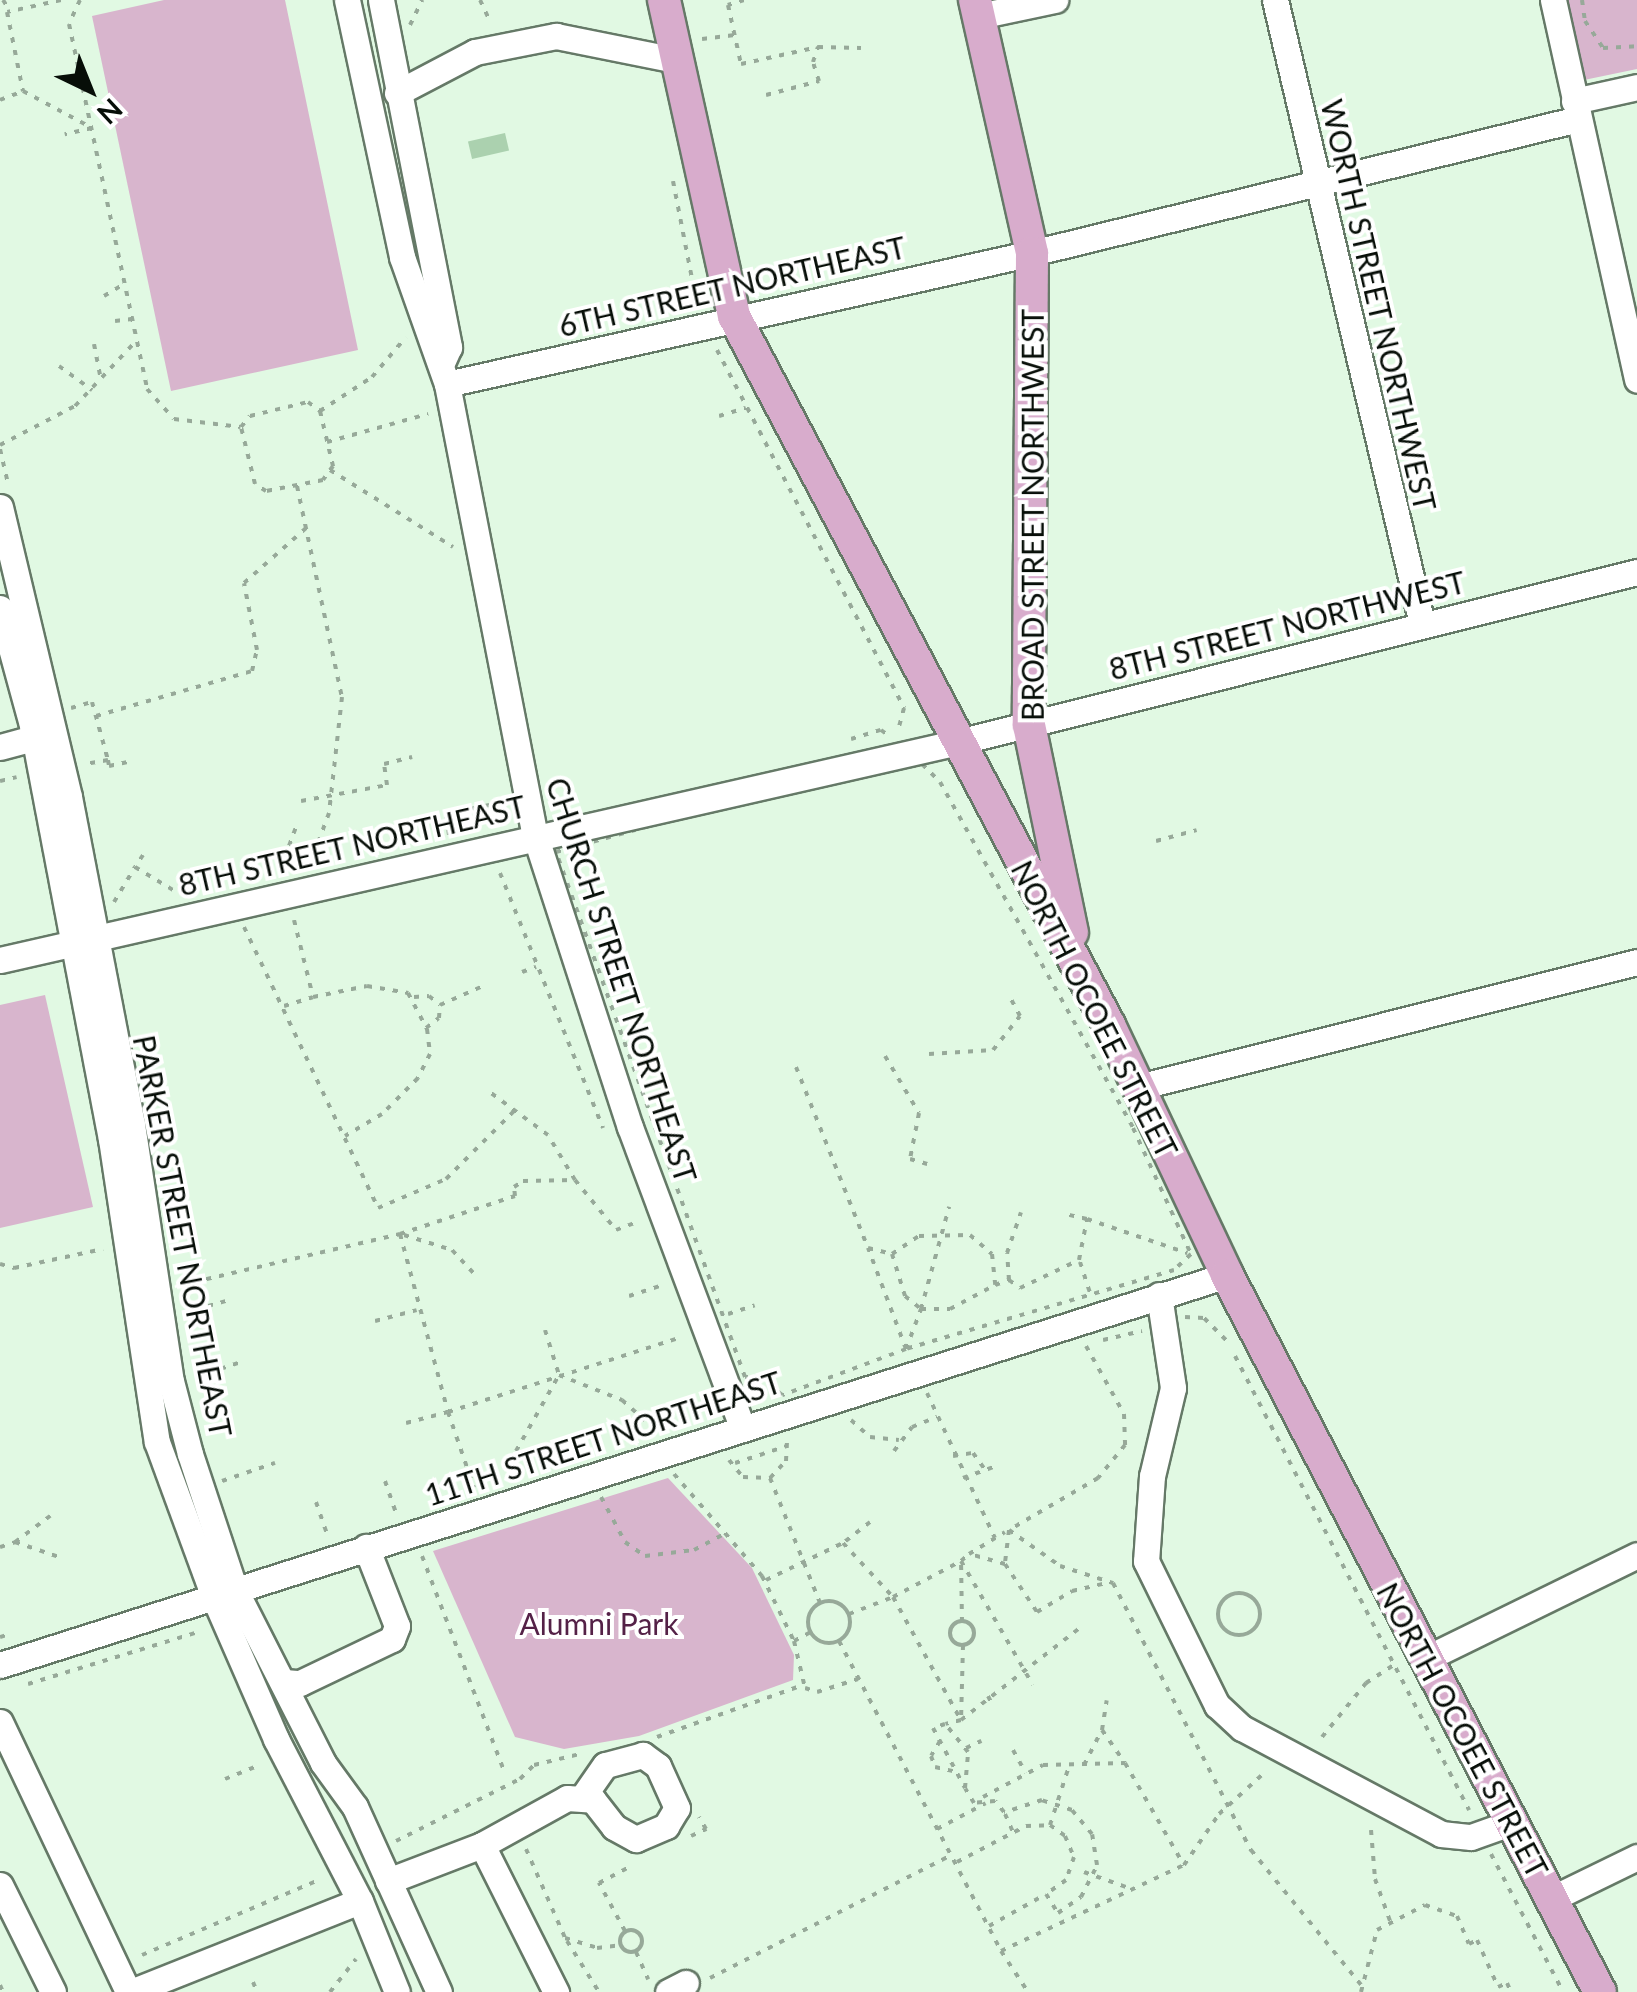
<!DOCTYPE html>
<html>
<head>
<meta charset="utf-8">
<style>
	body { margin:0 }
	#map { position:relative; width:1637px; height:1992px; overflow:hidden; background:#e1f9e3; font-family:Lato,sans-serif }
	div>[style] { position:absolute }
	.green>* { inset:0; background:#d8b5cd }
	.water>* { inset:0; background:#abd1af; transform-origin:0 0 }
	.path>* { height:4px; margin-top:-2px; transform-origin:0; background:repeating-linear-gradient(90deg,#97a999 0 5px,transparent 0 13px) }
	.path>.ring { margin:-2px; padding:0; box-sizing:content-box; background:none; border:4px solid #97a999; border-radius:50% }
	.roads { filter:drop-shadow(2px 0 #657967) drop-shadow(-2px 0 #657967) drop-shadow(0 2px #657967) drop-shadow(0 -2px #657967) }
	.minor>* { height:25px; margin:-12.5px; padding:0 12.5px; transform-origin:12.5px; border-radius:12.5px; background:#fff }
	.major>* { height:32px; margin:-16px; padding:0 16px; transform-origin:16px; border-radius:16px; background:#d8accc }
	span { translate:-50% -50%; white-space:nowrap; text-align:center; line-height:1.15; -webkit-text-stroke:8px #fff; paint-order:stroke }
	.street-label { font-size:30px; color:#070e08 }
	.park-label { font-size:30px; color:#542147 }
	.north { position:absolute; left:40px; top:40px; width:100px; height:100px; -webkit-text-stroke:8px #fff; paint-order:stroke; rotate:137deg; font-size:28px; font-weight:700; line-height:40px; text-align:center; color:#070e08 }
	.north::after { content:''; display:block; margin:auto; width:35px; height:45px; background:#070e08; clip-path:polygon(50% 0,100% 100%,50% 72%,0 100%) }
</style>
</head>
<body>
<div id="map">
	<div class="green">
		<div style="clip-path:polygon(164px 0,285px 0,358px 350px,171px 391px,92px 16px)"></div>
		<div style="clip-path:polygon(1567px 0,1637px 0,1637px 69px,1584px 80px)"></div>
		<div style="clip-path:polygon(45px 995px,93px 1207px,0 1228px,0 1005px)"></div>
		<div style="clip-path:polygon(668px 1478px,752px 1568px,794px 1655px,793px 1680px,639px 1736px,564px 1749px,515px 1737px,433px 1551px)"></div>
	</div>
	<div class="water">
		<div style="left:505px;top:133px;width:18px;height:38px;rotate:77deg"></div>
	</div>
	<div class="path">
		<div style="left:3px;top:0;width:13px;rotate:58deg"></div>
		<div style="left:61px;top:0;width:55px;rotate:167.5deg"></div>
		<div style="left:7px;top:12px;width:81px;rotate:78.6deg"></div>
		<div style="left:23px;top:91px;width:78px;rotate:28.2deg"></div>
		<div style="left:92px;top:128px;width:28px;rotate:167deg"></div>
		<div style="left:80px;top:0;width:26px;rotate:115deg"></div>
		<div style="left:69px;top:24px;width:373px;rotate:77.9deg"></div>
		<div style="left:147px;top:389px;width:40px;rotate:48deg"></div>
		<div style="left:174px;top:419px;width:67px;rotate:6.8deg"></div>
		<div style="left:480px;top:0;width:19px;rotate:65deg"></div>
		<div style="left:744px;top:0;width:17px;rotate:163deg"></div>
		<div style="left:728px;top:5px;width:60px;rotate:77.6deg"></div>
		<div style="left:741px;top:64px;width:79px;rotate:-12.4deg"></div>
		<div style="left:818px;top:47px;width:43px;rotate:1.3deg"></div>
		<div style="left:1582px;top:0;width:21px;rotate:82deg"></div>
		<div style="left:1585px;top:21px;width:32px;rotate:56deg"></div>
		<div style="left:1603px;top:48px;width:34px;rotate:-3deg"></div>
		<div style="left:410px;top:25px;width:28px;rotate:-64deg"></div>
		<div style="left:702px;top:39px;width:33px;rotate:-7deg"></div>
		<div style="left:766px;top:95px;width:55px;rotate:-14.8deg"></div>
		<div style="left:819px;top:81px;width:20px;rotate:-108deg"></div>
		<div style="left:813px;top:62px;width:16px;rotate:-72deg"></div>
		<div style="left:0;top:100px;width:25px;rotate:-21deg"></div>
		<div style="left:673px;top:181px;width:126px;rotate:79deg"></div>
		<div style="left:104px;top:296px;width:23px;rotate:-31deg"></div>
		<div style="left:115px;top:321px;width:17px;rotate:-7deg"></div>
		<div style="left:94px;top:344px;width:38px;rotate:79deg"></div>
		<div style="left:717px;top:350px;width:404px;rotate:62.4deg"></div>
		<div style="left:904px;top:708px;width:24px;rotate:105deg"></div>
		<div style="left:59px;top:366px;width:41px;rotate:36deg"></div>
		<div style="left:308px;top:402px;width:15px;rotate:37deg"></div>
		<div style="left:320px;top:411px;width:57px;rotate:76.7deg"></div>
		<div style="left:333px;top:466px;width:17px;rotate:126deg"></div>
		<div style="left:323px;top:480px;width:58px;rotate:169.1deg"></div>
		<div style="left:266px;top:491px;width:13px;rotate:-148deg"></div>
		<div style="left:255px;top:484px;width:59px;rotate:-103.8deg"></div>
		<div style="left:241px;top:427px;width:14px;rotate:-51deg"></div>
		<div style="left:250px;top:416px;width:60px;rotate:-13.6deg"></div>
		<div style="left:320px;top:411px;width:62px;rotate:-33.2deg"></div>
		<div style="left:372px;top:377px;width:52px;rotate:-49.6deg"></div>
		<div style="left:719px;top:416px;width:28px;rotate:-17deg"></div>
		<div style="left:327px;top:442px;width:105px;rotate:-15.5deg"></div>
		<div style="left:0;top:445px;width:85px;rotate:-27.5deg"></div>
		<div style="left:75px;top:406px;width:89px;rotate:-46.8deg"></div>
		<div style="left:0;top:449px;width:35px;rotate:77deg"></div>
		<div style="left:330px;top:470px;width:145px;rotate:32deg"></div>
		<div style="left:297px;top:486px;width:216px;rotate:78deg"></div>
		<div style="left:342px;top:697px;width:117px;rotate:96.4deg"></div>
		<div style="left:329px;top:813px;width:58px;rotate:110.3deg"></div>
		<div style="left:71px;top:708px;width:22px;rotate:-16deg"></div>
		<div style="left:92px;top:702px;width:60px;rotate:74.6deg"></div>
		<div style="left:108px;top:760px;width:23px;rotate:170deg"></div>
		<div style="left:96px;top:716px;width:162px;rotate:-16.1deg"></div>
		<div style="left:252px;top:671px;width:22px;rotate:-77deg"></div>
		<div style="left:257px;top:650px;width:68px;rotate:-101deg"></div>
		<div style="left:244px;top:583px;width:83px;rotate:-41.6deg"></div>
		<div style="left:851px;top:739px;width:31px;rotate:-17deg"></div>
		<div style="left:881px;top:730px;width:9px;rotate:36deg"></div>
		<div style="left:108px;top:760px;width:6px;rotate:81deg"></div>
		<div style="left:109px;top:766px;width:19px;rotate:-12deg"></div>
		<div style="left:922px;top:764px;width:25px;rotate:45deg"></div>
		<div style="left:940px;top:782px;width:396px;rotate:60.8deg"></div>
		<div style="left:1133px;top:1128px;width:139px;rotate:65.3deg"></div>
		<div style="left:1191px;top:1254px;width:23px;rotate:137deg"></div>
		<div style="left:1174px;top:1270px;width:279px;rotate:163.6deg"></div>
		<div style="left:906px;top:1349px;width:132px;rotate:159.6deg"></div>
		<div style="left:782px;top:1395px;width:28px;rotate:-139deg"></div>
		<div style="left:761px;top:1377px;width:16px;rotate:180deg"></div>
		<div style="left:745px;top:1377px;width:558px;rotate:-109.8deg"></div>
		<div style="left:556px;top:852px;width:183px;rotate:-15.6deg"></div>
		<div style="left:732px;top:803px;width:194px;rotate:-11.6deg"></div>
		<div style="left:0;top:781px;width:17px;rotate:-13deg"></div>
		<div style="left:301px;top:801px;width:87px;rotate:-10.5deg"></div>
		<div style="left:387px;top:785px;width:21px;rotate:-98deg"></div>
		<div style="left:384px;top:764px;width:29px;rotate:-14deg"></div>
		<div style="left:449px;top:835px;width:21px;rotate:-98deg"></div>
		<div style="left:446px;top:814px;width:59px;rotate:-11.7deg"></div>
		<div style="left:1156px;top:841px;width:42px;rotate:-15deg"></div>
		<div style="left:143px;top:855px;width:14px;rotate:124deg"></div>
		<div style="left:135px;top:867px;width:50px;rotate:31.2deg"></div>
		<div style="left:280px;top:870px;width:46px;rotate:-69.6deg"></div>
		<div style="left:500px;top:873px;width:275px;rotate:68deg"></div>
		<div style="left:114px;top:902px;width:41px;rotate:-59deg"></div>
		<div style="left:294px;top:920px;width:79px;rotate:76.1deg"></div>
		<div style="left:313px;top:997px;width:55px;rotate:-11.5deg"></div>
		<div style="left:367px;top:986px;width:42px;rotate:9.7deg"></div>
		<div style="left:408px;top:993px;width:41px;rotate:62.2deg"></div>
		<div style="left:427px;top:1029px;width:25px;rotate:83deg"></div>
		<div style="left:430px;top:1054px;width:27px;rotate:117deg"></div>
		<div style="left:418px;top:1078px;width:51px;rotate:135deg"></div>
		<div style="left:382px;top:1114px;width:43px;rotate:149.3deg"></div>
		<div style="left:244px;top:927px;width:311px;rotate:64.5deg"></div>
		<div style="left:378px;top:1208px;width:74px;rotate:-23.1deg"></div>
		<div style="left:446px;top:1179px;width:100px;rotate:-45deg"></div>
		<div style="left:522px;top:972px;width:15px;rotate:-20deg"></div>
		<div style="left:414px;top:997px;width:15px;rotate:-4deg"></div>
		<div style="left:429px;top:996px;width:14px;rotate:39deg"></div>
		<div style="left:284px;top:1006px;width:30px;rotate:-17deg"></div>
		<div style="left:426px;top:1028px;width:16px;rotate:-38deg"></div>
		<div style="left:439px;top:1018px;width:13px;rotate:-86deg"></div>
		<div style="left:440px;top:1005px;width:47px;rotate:-23.8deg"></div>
		<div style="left:929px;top:1054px;width:64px;rotate:-3.6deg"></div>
		<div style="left:993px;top:1050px;width:43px;rotate:-51.5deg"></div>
		<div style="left:1020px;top:1016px;width:19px;rotate:-118deg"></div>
		<div style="left:885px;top:1056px;width:66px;rotate:59.2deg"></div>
		<div style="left:919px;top:1113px;width:47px;rotate:101.1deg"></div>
		<div style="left:910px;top:1159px;width:18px;rotate:16deg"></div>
		<div style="left:796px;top:1067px;width:195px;rotate:68.3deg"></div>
		<div style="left:575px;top:1180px;width:65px;rotate:50.6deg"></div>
		<div style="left:616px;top:1230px;width:25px;rotate:-21deg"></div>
		<div style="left:1087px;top:1219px;width:106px;rotate:18.8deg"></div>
		<div style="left:400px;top:1234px;width:121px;rotate:-18.3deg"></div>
		<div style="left:515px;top:1196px;width:9px;rotate:-96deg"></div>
		<div style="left:514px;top:1187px;width:11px;rotate:-34deg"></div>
		<div style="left:523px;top:1181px;width:52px;rotate:-1.1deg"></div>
		<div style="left:575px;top:1180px;width:52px;rotate:-121deg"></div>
		<div style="left:548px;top:1135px;width:71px;rotate:-143.6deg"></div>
		<div style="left:404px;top:1235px;width:50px;rotate:17.4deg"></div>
		<div style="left:452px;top:1250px;width:35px;rotate:47deg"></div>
		<div style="left:892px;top:1254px;width:32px;rotate:-34deg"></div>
		<div style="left:919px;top:1236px;width:51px;rotate:-1.1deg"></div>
		<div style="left:970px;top:1235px;width:29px;rotate:41deg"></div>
		<div style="left:992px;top:1254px;width:31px;rotate:84deg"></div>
		<div style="left:995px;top:1285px;width:15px;rotate:-20deg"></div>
		<div style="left:1009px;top:1280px;width:14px;rotate:36deg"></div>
		<div style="left:1020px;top:1288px;width:65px;rotate:-25.4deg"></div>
		<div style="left:1079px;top:1260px;width:42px;rotate:-79deg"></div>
		<div style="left:1087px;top:1219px;width:23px;rotate:-167deg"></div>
		<div style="left:1080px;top:1262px;width:35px;rotate:72deg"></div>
		<div style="left:0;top:1264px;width:15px;rotate:16deg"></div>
		<div style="left:14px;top:1268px;width:91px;rotate:-12.1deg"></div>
		<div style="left:1009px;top:1280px;width:27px;rotate:-94deg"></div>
		<div style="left:1007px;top:1253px;width:43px;rotate:-71.1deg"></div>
		<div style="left:181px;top:1285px;width:225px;rotate:-13.1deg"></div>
		<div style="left:400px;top:1234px;width:184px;rotate:74.9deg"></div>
		<div style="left:448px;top:1412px;width:246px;rotate:-17.8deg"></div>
		<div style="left:629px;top:1296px;width:36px;rotate:-18deg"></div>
		<div style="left:183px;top:1313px;width:45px;rotate:-15.6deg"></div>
		<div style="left:728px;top:1314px;width:28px;rotate:-18deg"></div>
		<div style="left:1185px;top:1317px;width:19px;rotate:3deg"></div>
		<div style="left:1204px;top:1318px;width:35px;rotate:45deg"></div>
		<div style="left:375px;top:1321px;width:43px;rotate:-14.7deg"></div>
		<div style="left:545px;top:1330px;width:47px;rotate:72.7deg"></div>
		<div style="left:1103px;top:1340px;width:40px;rotate:-13deg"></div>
		<div style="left:1086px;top:1346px;width:78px;rotate:60.8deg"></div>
		<div style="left:1124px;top:1414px;width:31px;rotate:88deg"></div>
		<div style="left:1125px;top:1445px;width:43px;rotate:129.3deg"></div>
		<div style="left:1098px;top:1478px;width:103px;rotate:149.7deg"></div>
		<div style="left:1009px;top:1530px;width:62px;rotate:35.2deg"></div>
		<div style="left:1060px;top:1566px;width:56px;rotate:17.8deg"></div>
		<div style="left:1113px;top:1583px;width:301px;rotate:62.7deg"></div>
		<div style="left:1251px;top:1850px;width:174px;rotate:50.8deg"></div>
		<div style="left:906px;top:1349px;width:108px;rotate:-110.6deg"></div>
		<div style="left:868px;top:1248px;width:25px;rotate:14deg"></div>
		<div style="left:892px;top:1254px;width:44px;rotate:72.8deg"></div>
		<div style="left:905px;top:1296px;width:21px;rotate:39deg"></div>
		<div style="left:921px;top:1309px;width:106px;rotate:-74.6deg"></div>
		<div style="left:906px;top:1349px;width:43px;rotate:-69.4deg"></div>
		<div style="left:921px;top:1309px;width:29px"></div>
		<div style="left:950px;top:1309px;width:51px;rotate:-28.1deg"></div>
		<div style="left:1235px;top:1356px;width:511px;rotate:62.73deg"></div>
		<div style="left:559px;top:1375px;width:68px;rotate:21.6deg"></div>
		<div style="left:622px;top:1400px;width:47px;rotate:41.5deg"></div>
		<div style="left:196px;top:1377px;width:51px;rotate:-18.4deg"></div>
		<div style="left:927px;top:1393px;width:160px;rotate:64.9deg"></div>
		<div style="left:851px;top:1420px;width:25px;rotate:42deg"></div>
		<div style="left:870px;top:1437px;width:29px;rotate:6deg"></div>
		<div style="left:406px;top:1423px;width:43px;rotate:-14.7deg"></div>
		<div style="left:448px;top:1412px;width:80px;rotate:71.1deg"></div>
		<div style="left:894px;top:1451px;width:30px;rotate:-53deg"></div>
		<div style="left:912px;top:1427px;width:27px;rotate:-22deg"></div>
		<div style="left:953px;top:1456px;width:20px;rotate:-9deg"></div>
		<div style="left:973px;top:1453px;width:19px;rotate:54deg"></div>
		<div style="left:729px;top:1460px;width:22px;rotate:51deg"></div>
		<div style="left:743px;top:1477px;width:27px;rotate:2deg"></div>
		<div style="left:770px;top:1478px;width:23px;rotate:-47deg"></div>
		<div style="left:786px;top:1461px;width:21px;rotate:-87deg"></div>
		<div style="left:735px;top:1463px;width:55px;rotate:-18.1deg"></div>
		<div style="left:674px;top:1474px;width:135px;rotate:49.2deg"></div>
		<div style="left:762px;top:1576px;width:72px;rotate:63.8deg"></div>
		<div style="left:794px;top:1641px;width:19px;rotate:-28deg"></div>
		<div style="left:516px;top:1477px;width:26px;rotate:-90deg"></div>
		<div style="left:516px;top:1451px;width:87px;rotate:-60.5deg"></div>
		<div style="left:770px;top:1478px;width:135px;rotate:68.2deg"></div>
		<div style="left:963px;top:1478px;width:35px;rotate:-20deg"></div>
		<div style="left:222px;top:1481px;width:56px;rotate:-18.8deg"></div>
		<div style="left:385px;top:1481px;width:37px;rotate:71deg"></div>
		<div style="left:601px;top:1497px;width:51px;rotate:61.9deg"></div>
		<div style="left:625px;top:1542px;width:24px;rotate:35deg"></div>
		<div style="left:645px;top:1556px;width:49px;rotate:-7deg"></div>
		<div style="left:694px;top:1550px;width:34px;rotate:-28deg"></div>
		<div style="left:316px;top:1502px;width:34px;rotate:71deg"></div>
		<div style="left:870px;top:1522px;width:34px;rotate:142deg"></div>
		<div style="left:843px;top:1543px;width:74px;rotate:47.2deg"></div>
		<div style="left:893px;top:1597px;width:77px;rotate:-27.9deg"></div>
		<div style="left:961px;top:1561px;width:143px;rotate:59.9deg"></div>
		<div style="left:1009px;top:1530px;width:34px;rotate:97deg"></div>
		<div style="left:1005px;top:1564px;width:58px;rotate:56.3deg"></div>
		<div style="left:1037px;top:1612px;width:41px;rotate:-31deg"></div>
		<div style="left:1072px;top:1591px;width:35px;rotate:-13deg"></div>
		<div style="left:15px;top:1542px;width:44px;rotate:-36.6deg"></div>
		<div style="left:0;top:1547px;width:16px;rotate:-18deg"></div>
		<div style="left:15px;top:1542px;width:50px;rotate:18.8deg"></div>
		<div style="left:422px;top:1556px;width:232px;rotate:69.1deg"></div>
		<div style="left:1005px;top:1564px;width:37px;rotate:-164deg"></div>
		<div style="left:969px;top:1554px;width:42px;rotate:-31.4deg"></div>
		<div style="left:766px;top:1580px;width:85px;rotate:-25.7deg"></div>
		<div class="ring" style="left:1218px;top:1593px;width:38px;height:38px"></div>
		<div class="ring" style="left:808px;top:1601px;width:38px;height:38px"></div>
		<div style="left:849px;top:1614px;width:47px;rotate:-21.1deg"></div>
		<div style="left:893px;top:1597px;width:141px;rotate:61.1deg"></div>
		<div style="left:961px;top:1720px;width:16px;rotate:166deg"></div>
		<div style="left:945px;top:1724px;width:13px;rotate:162deg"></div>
		<div style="left:933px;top:1728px;width:68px;rotate:61.9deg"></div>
		<div style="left:965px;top:1788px;width:36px;rotate:-85deg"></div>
		<div style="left:968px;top:1752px;width:36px;rotate:-129deg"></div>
		<div class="ring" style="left:950px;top:1621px;width:20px;height:20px"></div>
		<div style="left:962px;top:1622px;width:61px;rotate:-90.9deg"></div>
		<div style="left:961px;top:1561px;width:9px;rotate:-41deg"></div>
		<div style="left:0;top:1637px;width:10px;rotate:-17deg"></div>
		<div style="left:794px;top:1641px;width:48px;rotate:76.8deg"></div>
		<div style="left:805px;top:1688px;width:13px;rotate:18deg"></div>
		<div style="left:817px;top:1692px;width:43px;rotate:-17.6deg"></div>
		<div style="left:839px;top:1641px;width:350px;rotate:62.4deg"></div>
		<div style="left:1001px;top:1951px;width:202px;rotate:-25.2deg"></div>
		<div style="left:963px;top:1645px;width:75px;rotate:91.5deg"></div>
		<div style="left:961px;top:1720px;width:153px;rotate:-37.8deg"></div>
		<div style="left:28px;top:1684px;width:181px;rotate:-17deg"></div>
		<div style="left:988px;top:1696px;width:11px;rotate:63deg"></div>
		<div style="left:1102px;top:1730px;width:30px;rotate:-81deg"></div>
		<div style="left:657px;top:1737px;width:155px;rotate:-19.6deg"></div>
		<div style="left:1322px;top:1737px;width:70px;rotate:-50.8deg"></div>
		<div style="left:1366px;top:1683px;width:33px;rotate:-33deg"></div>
		<div style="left:940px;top:1741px;width:17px;rotate:121deg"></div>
		<div style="left:931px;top:1756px;width:12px;rotate:70deg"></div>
		<div style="left:935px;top:1767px;width:23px;rotate:13deg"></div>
		<div style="left:966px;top:1748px;width:17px;rotate:-25deg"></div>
		<div style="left:1013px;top:1750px;width:26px;rotate:61deg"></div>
		<div style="left:1084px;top:1765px;width:39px;rotate:-63deg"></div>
		<div style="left:1102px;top:1730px;width:40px;rotate:55.1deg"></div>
		<div style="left:225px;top:1779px;width:38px;rotate:-22deg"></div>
		<div style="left:983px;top:1797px;width:68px;rotate:-28.1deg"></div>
		<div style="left:1043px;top:1765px;width:82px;rotate:-1.4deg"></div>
		<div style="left:1125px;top:1763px;width:118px;rotate:60deg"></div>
		<div style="left:1184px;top:1865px;width:62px;rotate:-55.5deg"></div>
		<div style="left:1219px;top:1814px;width:59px;rotate:-42.3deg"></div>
		<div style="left:1005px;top:1814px;width:20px;rotate:66deg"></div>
		<div style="left:1050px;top:1825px;width:62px;rotate:-72.1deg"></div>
		<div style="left:937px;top:1829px;width:55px;rotate:-28deg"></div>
		<div style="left:1371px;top:1830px;width:49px;rotate:85.3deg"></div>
		<div style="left:1375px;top:1879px;width:45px;rotate:70.3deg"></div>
		<div style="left:691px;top:1836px;width:17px;rotate:-25deg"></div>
		<div style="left:706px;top:1829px;width:14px;rotate:-120deg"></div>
		<div style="left:396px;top:1841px;width:139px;rotate:-26.6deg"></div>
		<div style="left:520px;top:1779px;width:20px;rotate:-45deg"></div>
		<div style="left:534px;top:1765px;width:51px;rotate:-13.5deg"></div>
		<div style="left:526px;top:1849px;width:97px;rotate:66.3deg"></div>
		<div style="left:565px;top:1938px;width:34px;rotate:17deg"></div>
		<div style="left:597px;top:1948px;width:23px;rotate:-7deg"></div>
		<div style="left:1491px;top:1854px;width:156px;rotate:62.4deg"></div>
		<div style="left:957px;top:1862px;width:78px;rotate:-27.6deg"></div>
		<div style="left:1026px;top:1826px;width:24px;rotate:-2deg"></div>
		<div style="left:1050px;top:1825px;width:19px;rotate:36deg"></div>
		<div style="left:1065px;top:1836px;width:23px;rotate:67deg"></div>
		<div style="left:1074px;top:1857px;width:24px;rotate:109deg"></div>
		<div style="left:1066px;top:1880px;width:24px;rotate:145deg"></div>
		<div style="left:1046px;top:1894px;width:22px;rotate:58deg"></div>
		<div style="left:1058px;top:1913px;width:28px;rotate:-35deg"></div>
		<div style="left:1081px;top:1897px;width:36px;rotate:-63deg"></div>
		<div style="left:1097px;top:1865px;width:31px;rotate:-99deg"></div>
		<div style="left:1092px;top:1834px;width:31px;rotate:-130deg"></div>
		<div style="left:1072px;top:1810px;width:32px;rotate:-162deg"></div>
		<div style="left:1042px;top:1800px;width:40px;rotate:162deg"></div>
		<div style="left:1004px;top:1812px;width:14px;rotate:-129deg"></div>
		<div style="left:995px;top:1801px;width:21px;rotate:175deg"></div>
		<div style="left:974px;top:1803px;width:17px;rotate:-121deg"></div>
		<div style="left:1084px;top:1872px;width:45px;rotate:19.7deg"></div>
		<div style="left:989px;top:1926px;width:65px;rotate:-29.3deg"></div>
		<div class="ring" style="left:620px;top:1930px;width:18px;height:18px"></div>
		<div style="left:625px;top:1931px;width:55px;rotate:-118.4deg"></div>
		<div style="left:599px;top:1883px;width:38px;rotate:-28deg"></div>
		<div style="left:567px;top:1941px;width:60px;rotate:57.9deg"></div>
		<div style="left:1001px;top:1951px;width:49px;rotate:56.6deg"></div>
		<div style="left:636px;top:1952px;width:30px;rotate:66deg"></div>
		<div style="left:142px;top:1955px;width:192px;rotate:-23deg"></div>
		<div style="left:710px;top:1978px;width:271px;rotate:-27deg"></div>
		<div style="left:253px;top:1982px;width:11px;rotate:68deg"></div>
		<div style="left:0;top:1985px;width:8px;rotate:67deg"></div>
		<div style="left:330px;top:1992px;width:42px;rotate:-51.8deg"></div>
		<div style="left:1361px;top:1992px;width:64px;rotate:-75.5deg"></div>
		<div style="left:1377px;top:1930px;width:54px;rotate:-27.5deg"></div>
		<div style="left:1425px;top:1905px;width:34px;rotate:19deg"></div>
		<div style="left:1457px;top:1916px;width:30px;rotate:67deg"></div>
		<div style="left:1469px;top:1944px;width:9px;rotate:-27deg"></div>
		<div style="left:1477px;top:1940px;width:51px;rotate:65.9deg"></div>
		<div style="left:1498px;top:1987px;width:10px;rotate:-24deg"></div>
		<div style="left:1507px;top:1983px;width:10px;rotate:66deg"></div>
	</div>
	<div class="roads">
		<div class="minor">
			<div style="left:347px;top:0;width:263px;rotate:77.9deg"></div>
			<div style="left:402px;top:257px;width:135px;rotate:70.5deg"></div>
			<div style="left:447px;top:384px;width:460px;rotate:79deg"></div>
			<div style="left:535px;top:835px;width:307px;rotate:72deg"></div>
			<div style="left:630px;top:1127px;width:322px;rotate:69.5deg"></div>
			<div style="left:381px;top:0;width:354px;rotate:78.9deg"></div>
			<div style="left:449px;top:347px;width:17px;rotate:114deg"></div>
			<div style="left:1275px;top:0;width:641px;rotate:76.74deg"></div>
			<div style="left:1553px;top:0;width:389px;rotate:77.5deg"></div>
			<div style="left:979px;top:16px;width:78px;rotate:-11.9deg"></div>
			<div style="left:397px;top:93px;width:88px;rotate:-27.7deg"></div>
			<div style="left:475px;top:52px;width:83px;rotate:-11.2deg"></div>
			<div style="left:556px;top:36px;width:122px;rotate:11.3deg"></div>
			<div style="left:1574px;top:101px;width:65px;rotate:-12.5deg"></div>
			<div style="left:447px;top:384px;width:599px;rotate:-12.62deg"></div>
			<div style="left:1032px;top:253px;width:562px;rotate:-13.79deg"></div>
			<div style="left:0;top:507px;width:298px;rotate:76.6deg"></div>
			<div style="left:69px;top:797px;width:333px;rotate:79.1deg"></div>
			<div style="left:132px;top:1124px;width:260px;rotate:81.4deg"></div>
			<div style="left:171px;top:1381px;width:75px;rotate:75.4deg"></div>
			<div style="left:190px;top:1454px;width:143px;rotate:71.7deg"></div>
			<div style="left:235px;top:1590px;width:194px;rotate:63deg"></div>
			<div style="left:323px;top:1763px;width:54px;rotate:54deg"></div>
			<div style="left:355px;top:1807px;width:203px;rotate:65.6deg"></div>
			<div style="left:0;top:608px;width:121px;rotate:74.7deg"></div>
			<div style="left:32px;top:725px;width:421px;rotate:79.2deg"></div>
			<div style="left:111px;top:1139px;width:306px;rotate:81.4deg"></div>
			<div style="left:157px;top:1442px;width:165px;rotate:69.8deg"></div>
			<div style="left:214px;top:1597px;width:155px;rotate:66.4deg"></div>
			<div style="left:276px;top:1739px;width:182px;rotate:62.6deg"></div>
			<div style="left:360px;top:1901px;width:98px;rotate:67.9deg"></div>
			<div style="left:0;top:747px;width:35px;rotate:-15deg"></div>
			<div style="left:0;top:960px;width:978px;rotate:-12.81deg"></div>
			<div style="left:954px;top:743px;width:704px;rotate:-14.06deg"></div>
			<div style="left:1138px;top:1087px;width:514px;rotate:-14.06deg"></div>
			<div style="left:1159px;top:1295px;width:94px;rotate:81.4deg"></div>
			<div style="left:1173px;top:1388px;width:90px;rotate:103.4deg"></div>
			<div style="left:1152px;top:1476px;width:85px;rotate:94deg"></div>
			<div style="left:1146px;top:1561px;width:161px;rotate:63.8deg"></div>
			<div style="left:1217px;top:1705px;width:34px;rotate:43deg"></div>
			<div style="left:1242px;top:1728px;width:225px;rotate:28deg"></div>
			<div style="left:1441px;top:1834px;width:30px;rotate:6deg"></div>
			<div style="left:1471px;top:1837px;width:41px;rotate:-19.7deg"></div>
			<div style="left:1425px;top:1659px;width:236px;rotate:-26.1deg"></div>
			<div style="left:0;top:1665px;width:1287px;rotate:-17.63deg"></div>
			<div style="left:284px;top:1682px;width:16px;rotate:4deg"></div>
			<div style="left:300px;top:1683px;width:102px;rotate:-25.6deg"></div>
			<div style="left:392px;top:1639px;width:14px;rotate:-69deg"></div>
			<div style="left:397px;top:1626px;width:85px;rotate:-111.4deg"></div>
			<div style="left:0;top:1722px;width:299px;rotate:64.6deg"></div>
			<div style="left:482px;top:1845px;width:165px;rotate:63.3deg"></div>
			<div style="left:388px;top:1881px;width:101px;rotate:-21deg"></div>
			<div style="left:482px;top:1845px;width:97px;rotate:-28.9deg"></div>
			<div style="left:567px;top:1798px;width:26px;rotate:4deg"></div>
			<div style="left:593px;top:1800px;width:34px;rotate:52deg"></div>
			<div style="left:614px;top:1827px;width:25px;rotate:29deg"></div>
			<div style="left:636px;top:1839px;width:33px;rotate:-23deg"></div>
			<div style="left:666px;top:1826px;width:21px;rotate:-59deg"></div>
			<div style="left:677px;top:1808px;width:46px;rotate:-114.3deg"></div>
			<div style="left:658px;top:1766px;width:19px;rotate:-144deg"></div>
			<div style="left:643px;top:1755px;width:39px;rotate:165deg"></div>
			<div style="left:605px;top:1765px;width:40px;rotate:124.9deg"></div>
			<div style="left:0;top:1885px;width:119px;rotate:63.6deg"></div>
			<div style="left:1551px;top:1899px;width:96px;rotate:-26deg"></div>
			<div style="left:131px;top:1992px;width:246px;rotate:-21.7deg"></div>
			<div style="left:668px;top:1992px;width:20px;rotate:-27deg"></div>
		</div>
		<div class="major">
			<div style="left:664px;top:0;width:324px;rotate:77.5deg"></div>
			<div style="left:734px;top:316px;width:802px;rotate:62.13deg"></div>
			<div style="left:1109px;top:1025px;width:276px;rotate:64.7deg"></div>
			<div style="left:1227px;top:1275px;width:808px;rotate:62.52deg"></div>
			<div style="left:975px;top:0;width:259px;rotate:77.3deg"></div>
			<div style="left:1032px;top:253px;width:472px;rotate:90.4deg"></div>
			<div style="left:1029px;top:725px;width:212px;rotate:78.3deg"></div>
		</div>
	</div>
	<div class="street-label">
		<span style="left:732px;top:286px;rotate:-13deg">6TH STREET NORTHEAST</span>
		<span style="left:1379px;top:305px;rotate:77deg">WORTH STREET NORTHWEST</span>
		<span style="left:1032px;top:515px;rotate:-90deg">BROAD STREET NORTHWEST</span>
		<span style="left:1287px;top:625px;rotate:-14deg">8TH STREET NORTHWEST</span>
		<span style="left:352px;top:845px;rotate:-13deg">8TH STREET NORTHEAST</span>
		<span style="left:622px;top:980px;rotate:72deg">CHURCH STREET NORTHEAST</span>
		<span style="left:1095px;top:1009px;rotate:63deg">NORTH OCOEE STREET</span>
		<span style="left:183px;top:1236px;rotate:79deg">PARKER STREET NORTHEAST</span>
		<span style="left:603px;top:1438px;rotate:-18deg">11TH STREET NORTHEAST</span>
		<span style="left:1463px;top:1730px;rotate:62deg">NORTH OCOEE STREET</span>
	</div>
	<div class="park-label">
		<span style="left:599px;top:1623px">Alumni Park</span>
	</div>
	<div class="north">N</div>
</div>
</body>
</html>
